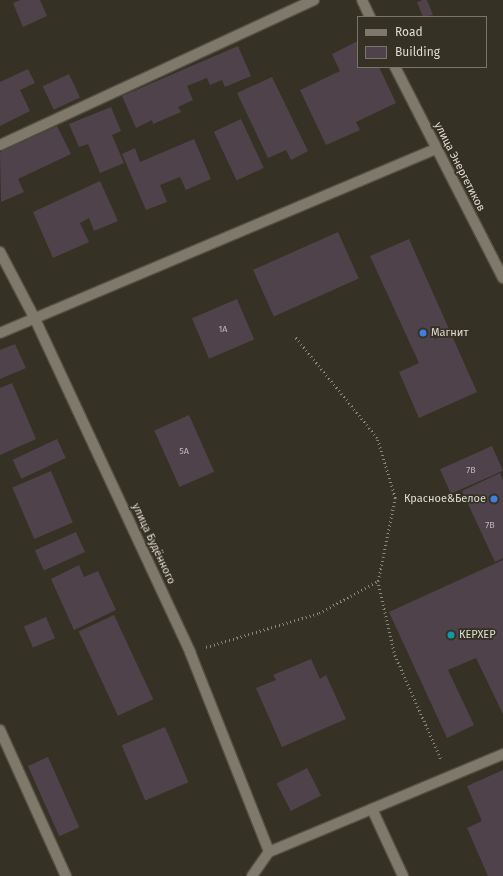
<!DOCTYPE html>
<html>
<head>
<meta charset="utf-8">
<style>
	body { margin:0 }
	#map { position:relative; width:503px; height:876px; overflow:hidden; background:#353124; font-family:"Fira Sans",sans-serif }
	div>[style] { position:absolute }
	.building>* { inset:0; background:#50424b; transform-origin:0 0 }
	.path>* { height:2.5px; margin-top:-1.25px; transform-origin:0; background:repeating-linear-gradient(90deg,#8a867c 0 1px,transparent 0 4px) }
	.roads { filter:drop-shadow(1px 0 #535044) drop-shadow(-1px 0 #535044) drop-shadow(0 1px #535044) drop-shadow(0 -1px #535044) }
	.service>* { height:10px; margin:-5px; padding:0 5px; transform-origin:5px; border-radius:5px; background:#7e796a }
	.minor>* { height:10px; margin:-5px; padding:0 5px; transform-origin:5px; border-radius:5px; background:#7e796a }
	.dots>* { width:11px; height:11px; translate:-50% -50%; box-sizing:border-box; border:2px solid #353124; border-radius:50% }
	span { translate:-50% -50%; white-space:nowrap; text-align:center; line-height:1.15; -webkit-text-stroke:3.5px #353124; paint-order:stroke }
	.number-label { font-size:9px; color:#bbb6b2 }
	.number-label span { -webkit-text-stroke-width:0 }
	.street-label { font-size:11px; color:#dfdcd4 }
	.poi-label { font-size:11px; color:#dfdcd4 }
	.left { translate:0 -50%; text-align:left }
	.right { translate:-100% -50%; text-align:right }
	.legend { position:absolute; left:357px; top:16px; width:130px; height:52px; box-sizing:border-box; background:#353124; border:1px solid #79756a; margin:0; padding:5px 7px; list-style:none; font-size:12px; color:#dfdcd4 }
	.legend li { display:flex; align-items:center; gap:8px; height:20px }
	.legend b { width:20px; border:1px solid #79756a }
</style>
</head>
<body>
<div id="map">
	<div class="building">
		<div style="clip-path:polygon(20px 0,40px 0,47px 16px,23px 27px,13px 3px)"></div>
		<div style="clip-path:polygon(423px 0,427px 0,433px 15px,423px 17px,417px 2px)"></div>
		<div style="clip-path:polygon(358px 41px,358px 67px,379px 67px,396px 103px,356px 122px,360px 130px,326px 145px,300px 90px,340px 71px,332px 54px)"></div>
		<div style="clip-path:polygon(238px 46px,251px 76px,225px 87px,222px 80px,210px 85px,207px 78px,187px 86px,193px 100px,178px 107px,181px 112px,153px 124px,152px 120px,136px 128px,122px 96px)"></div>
		<div style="clip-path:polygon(28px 69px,35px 83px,20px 90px,30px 111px,0 126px,0 82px)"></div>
		<div style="left:69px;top:74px;width:26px;height:29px;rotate:65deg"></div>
		<div style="clip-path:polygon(272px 77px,308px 151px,291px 160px,286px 150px,268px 158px,237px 93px)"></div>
		<div style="clip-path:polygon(111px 107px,121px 131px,112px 135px,124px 163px,100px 173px,88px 144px,79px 147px,69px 124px)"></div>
		<div style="left:241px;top:119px;width:54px;height:30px;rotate:65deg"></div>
		<div style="clip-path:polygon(57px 126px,71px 154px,18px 179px,24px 192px,1px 202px,0 152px)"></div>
		<div style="clip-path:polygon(194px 139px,211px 179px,186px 190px,180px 177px,160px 185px,167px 202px,146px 210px,122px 154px,135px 148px,140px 162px)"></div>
		<div style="clip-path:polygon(100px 181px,118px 221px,94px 231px,89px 218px,80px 223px,89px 242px,53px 258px,33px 212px)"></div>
		<div style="left:338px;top:232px;width:51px;height:93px;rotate:66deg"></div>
		<div style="clip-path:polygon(409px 239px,477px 392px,419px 418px,399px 372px,419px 363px,370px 256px)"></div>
		<div style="left:237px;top:299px;width:44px;height:49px;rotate:67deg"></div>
		<div style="clip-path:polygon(15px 344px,26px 368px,0 379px,0 350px)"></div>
		<div style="clip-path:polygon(12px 383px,36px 439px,0 455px,0 388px)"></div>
		<div style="left:189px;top:415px;width:62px;height:38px;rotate:66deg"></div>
		<div style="left:57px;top:439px;width:21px;height:49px;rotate:65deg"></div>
		<div style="left:492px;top:446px;width:27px;height:57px;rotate:66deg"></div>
		<div style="left:51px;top:471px;width:56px;height:42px;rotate:67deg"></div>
		<div style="clip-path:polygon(500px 473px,503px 481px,503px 558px,495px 562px,462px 491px)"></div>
		<div style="left:76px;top:532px;width:22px;height:45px;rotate:66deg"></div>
		<div style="clip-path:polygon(503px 560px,503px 714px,476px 658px,448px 670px,474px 725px,447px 738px,389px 612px)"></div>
		<div style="clip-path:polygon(79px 565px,84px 577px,98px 571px,116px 610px,74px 630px,51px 579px)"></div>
		<div style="left:114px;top:615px;width:93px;height:39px;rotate:65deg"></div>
		<div style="left:46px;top:617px;width:23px;height:24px;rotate:67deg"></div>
		<div style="clip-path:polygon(311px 659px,320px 679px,326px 675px,346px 719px,282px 747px,256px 688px,276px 680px,273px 675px)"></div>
		<div style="left:165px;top:727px;width:60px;height:47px;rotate:67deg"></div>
		<div style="left:48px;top:757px;width:77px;height:22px;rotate:66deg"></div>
		<div style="left:307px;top:768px;width:31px;height:34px;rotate:63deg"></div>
		<div style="clip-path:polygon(503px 770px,503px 876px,488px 876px,467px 828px,482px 821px,467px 786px)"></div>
	</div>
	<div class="path">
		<div style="left:378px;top:581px;width:76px;rotate:77.1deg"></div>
		<div style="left:395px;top:655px;width:116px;rotate:66.1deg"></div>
		<div style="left:206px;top:647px;width:118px;rotate:-16.7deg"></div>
		<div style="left:319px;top:613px;width:67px;rotate:-28.5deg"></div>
		<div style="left:378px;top:581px;width:85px;rotate:-78.4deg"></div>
		<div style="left:395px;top:498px;width:63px;rotate:-106.7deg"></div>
		<div style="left:377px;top:438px;width:132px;rotate:-129.1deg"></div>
	</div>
	<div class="roads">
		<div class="service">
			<div style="left:0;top:730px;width:160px;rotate:65.7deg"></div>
			<div style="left:372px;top:809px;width:74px;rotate:65.2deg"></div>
		</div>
		<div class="minor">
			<div style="left:362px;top:0;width:19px;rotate:65deg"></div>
			<div style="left:395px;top:67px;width:237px;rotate:62.9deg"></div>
			<div style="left:0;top:145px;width:346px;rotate:-24.8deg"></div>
			<div style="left:0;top:252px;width:73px;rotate:62.4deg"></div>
			<div style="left:34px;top:317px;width:370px;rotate:65deg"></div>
			<div style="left:190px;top:652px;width:215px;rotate:68.4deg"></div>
			<div style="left:0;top:333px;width:472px;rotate:-22.9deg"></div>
			<div style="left:252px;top:876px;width:29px;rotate:-55deg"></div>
			<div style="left:269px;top:852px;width:254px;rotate:-22.7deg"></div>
		</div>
	</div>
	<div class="dots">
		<div style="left:423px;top:333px;background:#3f7fe0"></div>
		<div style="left:494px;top:499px;background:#3f7fe0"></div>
		<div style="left:451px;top:635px;background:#0f9aa8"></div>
	</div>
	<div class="number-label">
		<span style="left:223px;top:329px">1А</span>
		<span style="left:184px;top:451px">5А</span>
		<span style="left:471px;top:470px">7В</span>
		<span style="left:490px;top:525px">7В</span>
	</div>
	<div class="street-label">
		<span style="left:459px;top:167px;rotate:63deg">улица Энергетиков</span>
		<span style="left:153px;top:544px;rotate:65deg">улица Будённого</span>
	</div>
	<div class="poi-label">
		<span class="left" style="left:431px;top:333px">Магнит</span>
		<span class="right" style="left:486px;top:499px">Красное&amp;Белое</span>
		<span class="left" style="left:459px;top:635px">КЕРХЕР</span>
	</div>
	<ul class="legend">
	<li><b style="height:5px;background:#7e796a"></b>Road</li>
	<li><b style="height:11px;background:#50424b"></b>Building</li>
	</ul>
</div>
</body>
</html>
